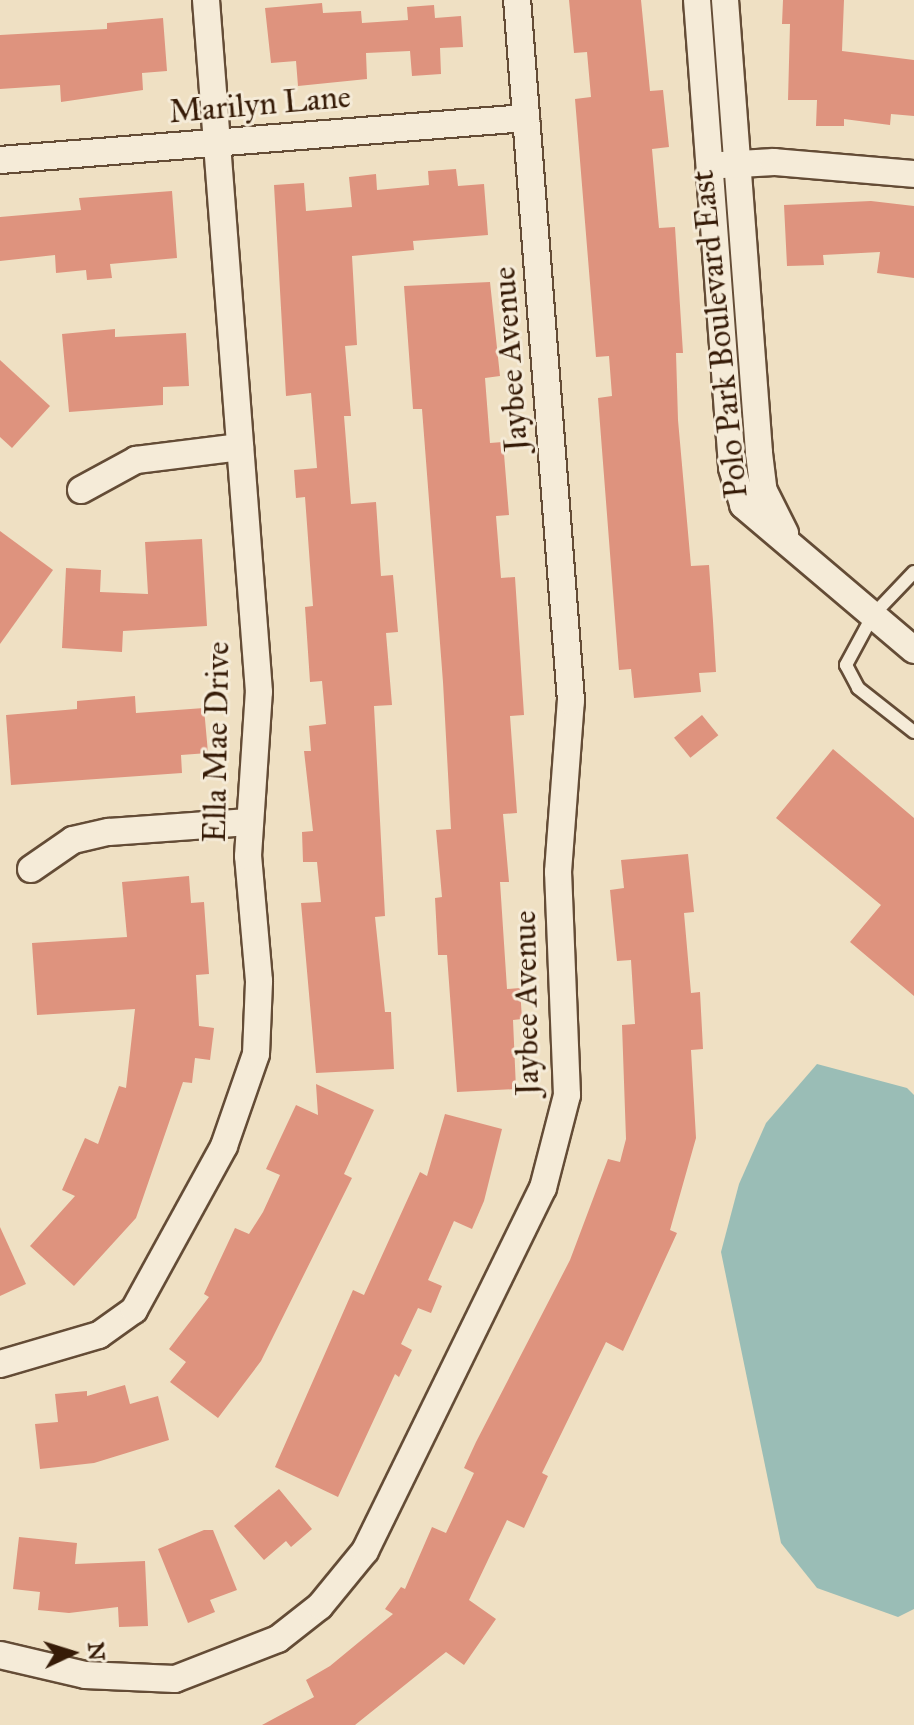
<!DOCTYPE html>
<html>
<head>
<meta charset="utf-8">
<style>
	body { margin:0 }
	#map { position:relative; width:914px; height:1725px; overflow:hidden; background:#efe0c3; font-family:"IM FELL Great Primer",serif }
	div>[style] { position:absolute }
	.water>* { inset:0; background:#9abdb6 }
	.building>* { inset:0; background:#de937e; transform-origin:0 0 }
	.roads { filter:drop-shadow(2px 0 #644c36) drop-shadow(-2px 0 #644c36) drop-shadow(0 2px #644c36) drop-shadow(0 -2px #644c36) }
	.lane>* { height:12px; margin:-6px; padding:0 6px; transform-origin:6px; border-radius:6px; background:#f5ebd8 }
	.street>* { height:26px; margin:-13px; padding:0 13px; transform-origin:13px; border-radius:13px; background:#f5ebd8 }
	span { translate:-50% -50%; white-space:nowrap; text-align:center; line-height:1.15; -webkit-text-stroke:6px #f5ebd8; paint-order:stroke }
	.street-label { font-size:32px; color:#361b07 }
	.north { position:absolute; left:32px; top:1613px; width:80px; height:80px; -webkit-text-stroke:6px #f5ebd8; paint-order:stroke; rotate:86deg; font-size:22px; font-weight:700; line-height:32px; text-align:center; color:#361b07 }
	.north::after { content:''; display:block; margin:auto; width:28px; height:36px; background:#361b07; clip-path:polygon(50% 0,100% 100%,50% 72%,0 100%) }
</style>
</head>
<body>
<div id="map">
	<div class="water">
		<div style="clip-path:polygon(817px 1064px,907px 1088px,914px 1095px,914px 1609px,898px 1617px,817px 1588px,781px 1543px,721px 1252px,739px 1184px,766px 1123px)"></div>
	</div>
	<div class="building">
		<div style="clip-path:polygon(569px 0,641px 0,650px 91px,663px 90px,669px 147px,652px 149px,659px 228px,675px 227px,683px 353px,676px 353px,678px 420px,691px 566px,709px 565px,713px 621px,716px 672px,699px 673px,701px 692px,634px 698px,631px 669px,619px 670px,598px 398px,612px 396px,609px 356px,596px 357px,575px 99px,591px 97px,587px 52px,574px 53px)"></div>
		<div style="clip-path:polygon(783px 0,844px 0,842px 51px,914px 60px,914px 116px,891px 114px,890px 125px,844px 119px,844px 126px,816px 126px,817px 100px,788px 100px,790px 24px,782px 24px)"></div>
		<div style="clip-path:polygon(322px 3px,323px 13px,361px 11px,362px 23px,408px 20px,407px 7px,434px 5px,435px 18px,461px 16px,463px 47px,440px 48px,441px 74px,412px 76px,410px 51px,366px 53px,367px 79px,298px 86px,296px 61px,271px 63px,265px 8px)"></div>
		<div style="clip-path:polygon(163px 18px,167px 71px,142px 73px,143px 90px,61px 102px,60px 85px,0 89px,0 35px,107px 29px,107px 23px)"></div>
		<div style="clip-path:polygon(456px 169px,458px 186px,484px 184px,488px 235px,413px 241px,414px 250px,352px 256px,357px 345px,345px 346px,351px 416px,344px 416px,351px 504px,376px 502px,381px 576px,393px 575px,398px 632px,386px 633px,392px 705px,374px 706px,385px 916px,375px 917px,385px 1012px,391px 1012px,394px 1069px,316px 1073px,301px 903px,321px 902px,317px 862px,303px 862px,302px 832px,313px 831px,304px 751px,311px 751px,309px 726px,326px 724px,322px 681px,310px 682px,305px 607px,313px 606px,305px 497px,296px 498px,294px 470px,317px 468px,311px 393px,286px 396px,274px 185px,304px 183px,306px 211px,352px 207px,349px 177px,376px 174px,377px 190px,429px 185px,428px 171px)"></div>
		<div style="clip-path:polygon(172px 191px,177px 258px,110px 264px,112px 278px,87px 280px,86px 270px,56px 273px,55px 255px,0 261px,0 217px,81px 210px,79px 198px)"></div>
		<div style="clip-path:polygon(871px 201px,914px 206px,914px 278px,877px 273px,880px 252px,823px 255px,824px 265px,787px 266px,784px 205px)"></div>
		<div style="clip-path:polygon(490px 282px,500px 376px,485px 378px,490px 443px,503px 442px,509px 515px,496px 516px,501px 578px,515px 577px,524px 715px,510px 716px,517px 813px,503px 814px,509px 882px,500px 882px,507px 989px,520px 988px,522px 1019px,513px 1020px,516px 1089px,457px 1092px,447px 955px,438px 955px,435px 898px,442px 897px,436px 830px,451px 829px,443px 682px,422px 409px,413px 409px,404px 286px)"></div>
		<div style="clip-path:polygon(115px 329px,115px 337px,186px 333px,189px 386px,163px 387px,163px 405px,69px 412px,62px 334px)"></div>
		<div style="clip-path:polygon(0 360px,50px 406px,12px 448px,0 437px)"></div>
		<div style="clip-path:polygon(0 531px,53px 570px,0 644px)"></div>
		<div style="clip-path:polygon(202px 539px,207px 626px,123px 631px,122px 652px,62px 648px,66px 568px,101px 570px,100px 592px,148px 594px,145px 542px)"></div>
		<div style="clip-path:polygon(135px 696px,136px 713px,204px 708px,208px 753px,181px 755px,182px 773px,11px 785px,6px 715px,77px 709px,77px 701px)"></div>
		<div style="left:702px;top:715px;width:26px;height:36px;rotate:51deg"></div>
		<div style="clip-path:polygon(833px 749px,914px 818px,914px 996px,850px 942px,881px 905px,776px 818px)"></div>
		<div style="clip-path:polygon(688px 854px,694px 912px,684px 913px,691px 993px,700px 992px,703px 1049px,691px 1050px,696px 1138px,670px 1230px,677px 1233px,623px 1351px,606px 1342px,542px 1473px,548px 1476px,524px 1528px,507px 1520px,469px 1600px,496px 1619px,464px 1665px,446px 1652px,355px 1725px,262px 1725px,314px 1697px,306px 1680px,330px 1666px,393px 1614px,385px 1609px,401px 1587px,405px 1589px,432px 1527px,446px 1533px,474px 1473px,464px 1468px,476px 1442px,570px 1260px,608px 1159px,620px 1162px,626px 1139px,622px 1025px,635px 1024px,631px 960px,617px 961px,610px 890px,624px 888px,621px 860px)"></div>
		<div style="clip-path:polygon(189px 876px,191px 903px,204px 902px,209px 974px,196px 975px,199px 1026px,214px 1028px,210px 1060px,195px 1058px,192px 1083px,183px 1082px,136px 1218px,74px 1286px,30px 1246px,75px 1196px,62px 1190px,85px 1138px,98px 1144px,119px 1086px,126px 1088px,135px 1009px,37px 1015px,32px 943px,127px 937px,122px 882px)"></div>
		<div style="clip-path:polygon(316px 1084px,374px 1110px,344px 1174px,352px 1178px,261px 1361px,218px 1418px,170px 1382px,186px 1362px,169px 1349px,209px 1297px,204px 1294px,235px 1228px,249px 1234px,263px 1212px,280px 1175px,266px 1169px,296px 1105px,318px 1115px)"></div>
		<div style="clip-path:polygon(445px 1114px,502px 1129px,484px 1201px,472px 1229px,454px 1221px,428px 1280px,442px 1286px,431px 1313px,418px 1308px,401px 1344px,412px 1350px,399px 1377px,395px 1374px,338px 1497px,275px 1467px,353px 1290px,364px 1295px,420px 1172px,427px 1176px)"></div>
		<div style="clip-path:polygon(0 1227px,26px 1284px,0 1296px)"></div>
		<div style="clip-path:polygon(125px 1385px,130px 1404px,158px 1396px,169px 1440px,94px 1463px,40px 1469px,35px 1424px,58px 1422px,55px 1394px,87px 1391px,87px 1396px)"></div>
		<div style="clip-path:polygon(279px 1489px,312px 1529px,291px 1547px,286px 1541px,264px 1560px,234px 1526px)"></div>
		<div style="clip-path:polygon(204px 1530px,213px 1530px,237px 1590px,210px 1600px,215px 1612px,188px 1623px,158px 1549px)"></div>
		<div style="clip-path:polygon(19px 1537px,77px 1543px,75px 1564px,145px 1561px,148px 1626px,119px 1627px,118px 1607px,69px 1613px,38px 1610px,40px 1592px,13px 1589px)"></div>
	</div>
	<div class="roads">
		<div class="lane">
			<div style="left:914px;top:572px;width:59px;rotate:133.6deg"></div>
			<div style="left:873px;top:615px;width:57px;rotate:118.4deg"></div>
			<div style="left:846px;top:665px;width:26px;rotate:62deg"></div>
			<div style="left:858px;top:688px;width:71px;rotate:38.2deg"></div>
		</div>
		<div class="street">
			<div style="left:697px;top:0;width:469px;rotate:85.7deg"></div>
			<div style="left:732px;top:468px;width:39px;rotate:73deg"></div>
			<div style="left:743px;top:505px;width:224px;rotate:40.3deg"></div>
			<div style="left:725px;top:0;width:454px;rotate:85.7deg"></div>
			<div style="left:759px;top:453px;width:38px;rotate:83deg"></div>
			<div style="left:764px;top:491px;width:47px;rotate:63.4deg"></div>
			<div style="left:0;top:160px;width:528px;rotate:-4.57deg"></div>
			<div style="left:722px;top:165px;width:52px;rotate:-3.3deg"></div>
			<div style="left:774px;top:162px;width:141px;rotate:4.9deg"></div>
			<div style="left:81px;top:490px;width:63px;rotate:-28.6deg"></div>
			<div style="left:136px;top:460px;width:105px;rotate:-7.1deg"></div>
			<div style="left:31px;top:869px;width:51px;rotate:-34.6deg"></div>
			<div style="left:73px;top:840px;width:37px;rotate:-13deg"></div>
			<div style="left:109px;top:832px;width:140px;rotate:-4.1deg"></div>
			<div style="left:0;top:1364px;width:103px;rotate:-16.3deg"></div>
			<div style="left:99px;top:1335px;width:43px;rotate:-35.5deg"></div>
			<div style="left:134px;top:1310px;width:187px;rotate:-61.2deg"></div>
			<div style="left:224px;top:1146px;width:97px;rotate:-70.8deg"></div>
			<div style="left:256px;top:1054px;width:73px;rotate:-87.6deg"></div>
			<div style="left:259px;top:981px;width:125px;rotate:-95deg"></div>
			<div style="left:248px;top:856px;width:164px;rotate:-86.2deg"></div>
			<div style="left:259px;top:692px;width:694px;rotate:-94.38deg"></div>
			<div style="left:0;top:1655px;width:87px;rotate:13.2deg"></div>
			<div style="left:85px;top:1675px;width:90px;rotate:2.5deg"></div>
			<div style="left:175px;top:1679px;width:110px;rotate:-21.2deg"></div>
			<div style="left:278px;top:1639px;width:53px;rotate:-38.2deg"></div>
			<div style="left:320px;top:1606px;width:71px;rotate:-50.7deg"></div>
			<div style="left:365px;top:1551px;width:404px;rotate:-63.9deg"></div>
			<div style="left:543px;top:1188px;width:96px;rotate:-75.5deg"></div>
			<div style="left:567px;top:1095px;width:223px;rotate:-92.3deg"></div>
			<div style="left:558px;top:872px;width:171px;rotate:-85.7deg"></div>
			<div style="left:571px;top:701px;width:703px;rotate:-94.4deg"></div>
		</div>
	</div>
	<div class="street-label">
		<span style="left:260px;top:105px;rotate:-5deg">Marilyn Lane</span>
		<span style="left:720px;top:334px;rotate:-96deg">Polo Park Boulevard East</span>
		<span style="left:511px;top:359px;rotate:-94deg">Jaybee Avenue</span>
		<span style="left:217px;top:742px;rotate:-89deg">Ella Mae Drive</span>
		<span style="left:527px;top:1003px;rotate:-91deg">Jaybee Avenue</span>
	</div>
	<div class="north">N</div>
</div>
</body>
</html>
